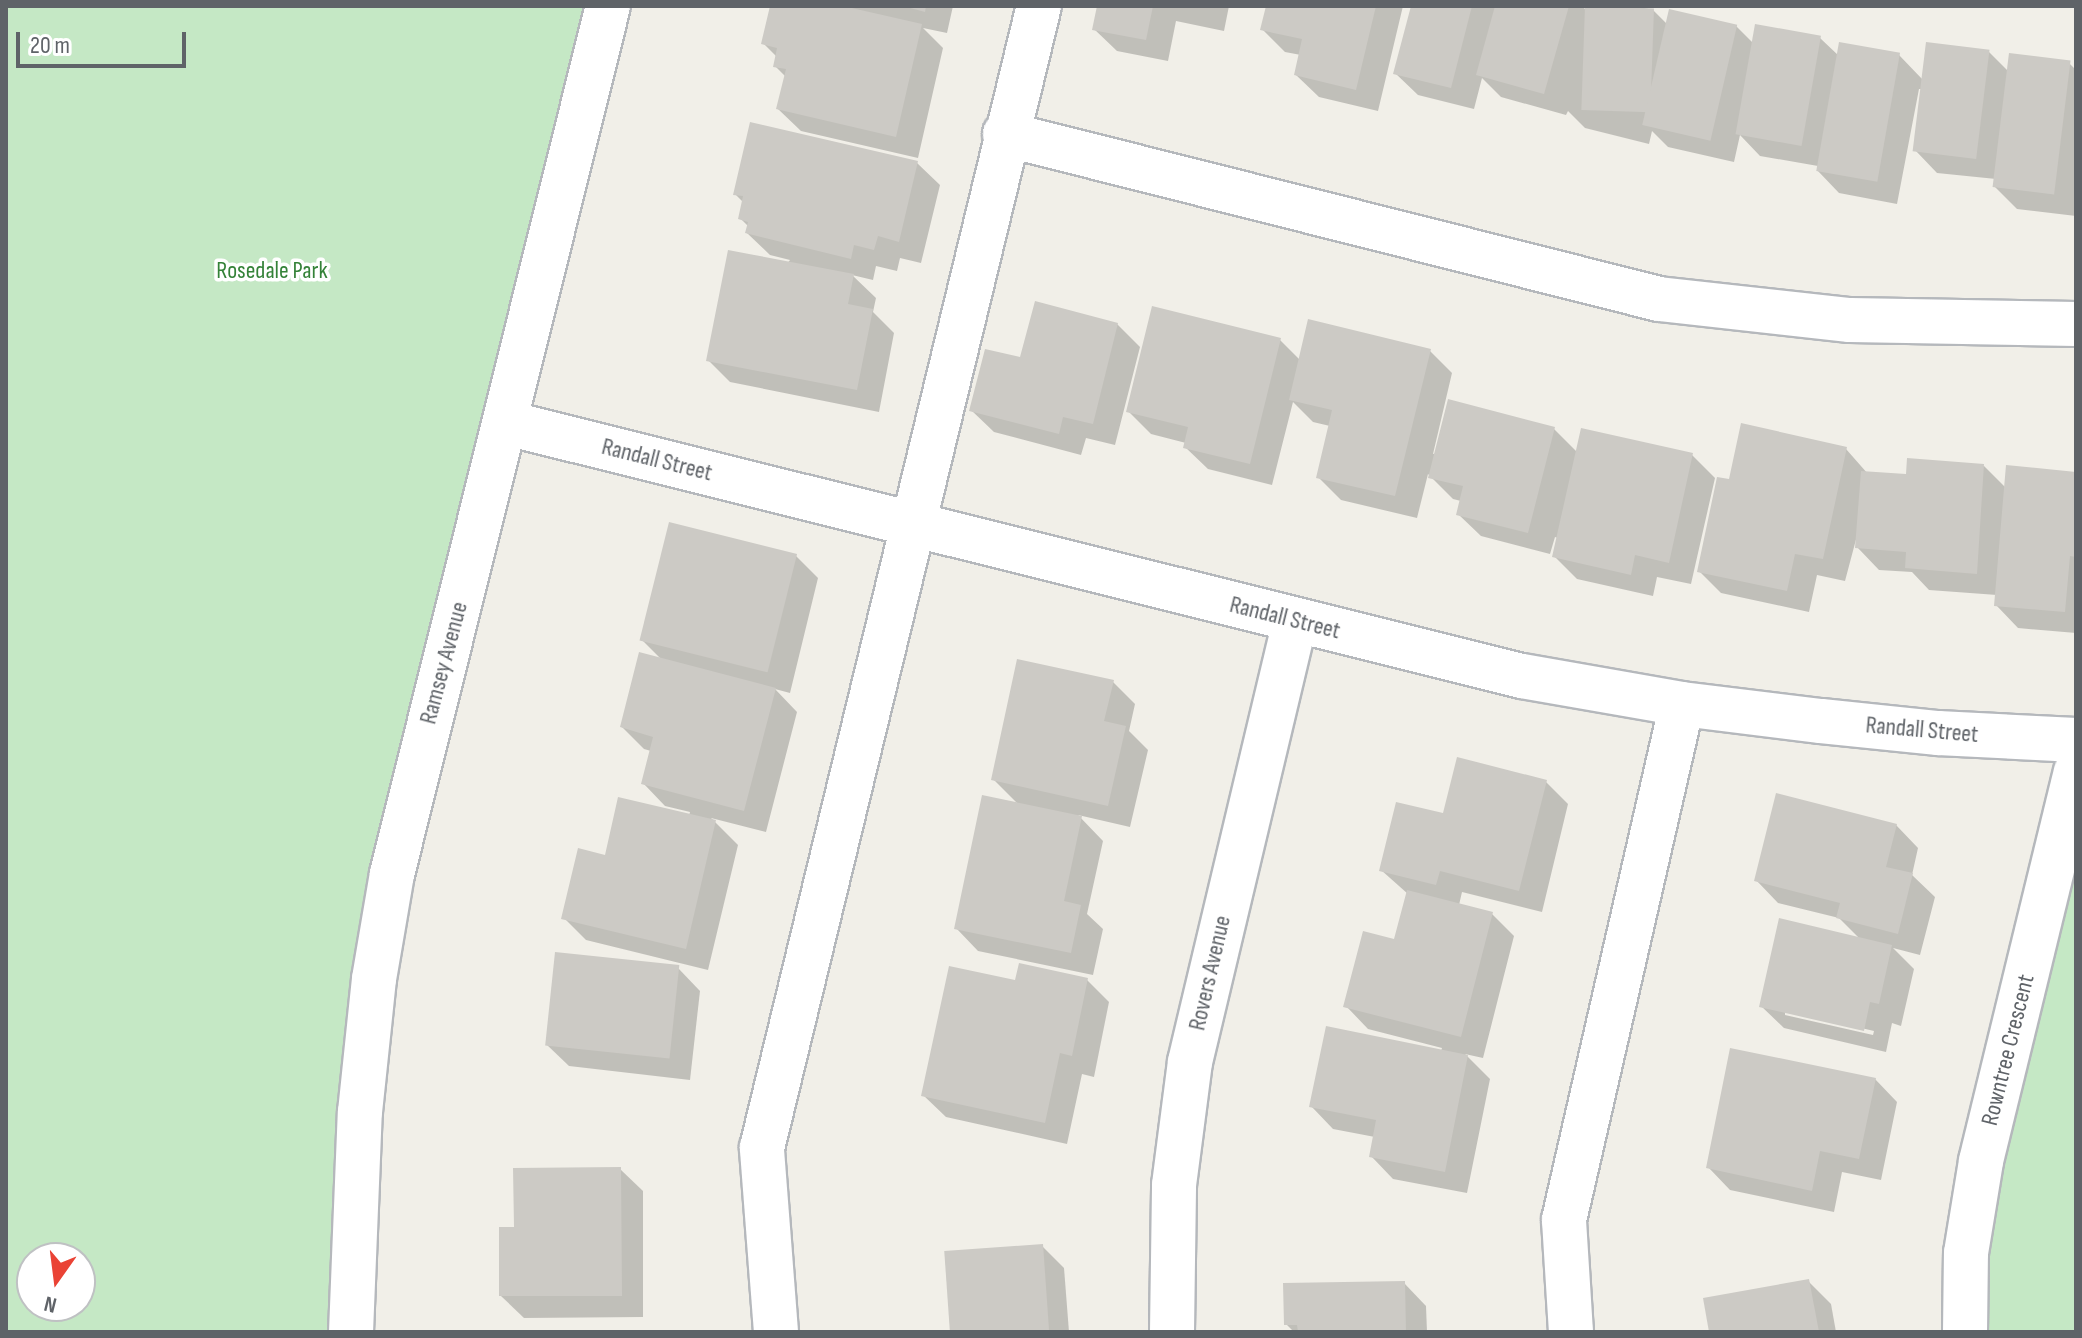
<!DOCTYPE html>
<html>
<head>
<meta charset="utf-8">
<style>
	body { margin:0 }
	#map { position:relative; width:2082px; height:1338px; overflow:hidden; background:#f1efe8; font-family:"Sofia Sans Condensed",sans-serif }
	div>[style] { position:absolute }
	.green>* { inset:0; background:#c5e8c5 }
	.shadow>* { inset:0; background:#0003 }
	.building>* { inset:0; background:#cccac5; transform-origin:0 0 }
	.roads { filter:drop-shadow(2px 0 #b5b8bc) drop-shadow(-2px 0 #b5b8bc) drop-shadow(0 2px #b5b8bc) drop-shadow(0 -2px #b5b8bc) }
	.minor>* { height:44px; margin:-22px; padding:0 22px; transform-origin:22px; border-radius:22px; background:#fff }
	span { translate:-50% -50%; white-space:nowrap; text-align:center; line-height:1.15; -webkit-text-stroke:7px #fff; paint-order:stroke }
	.park-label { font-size:24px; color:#348238 }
	.street-label { font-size:24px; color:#5f6368 }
	.frame { position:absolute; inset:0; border:8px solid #5f6368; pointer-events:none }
	.north { position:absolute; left:16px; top:1242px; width:80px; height:80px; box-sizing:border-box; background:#fff; border:2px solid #bfc1c3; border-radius:50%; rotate:194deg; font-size:22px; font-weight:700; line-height:32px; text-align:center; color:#5f6368 }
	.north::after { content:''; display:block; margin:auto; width:28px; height:36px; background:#ea4335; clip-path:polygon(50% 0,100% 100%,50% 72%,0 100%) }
	.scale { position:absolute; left:16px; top:32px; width:170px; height:36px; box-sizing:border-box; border:4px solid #5f6368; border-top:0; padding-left:10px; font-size:24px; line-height:28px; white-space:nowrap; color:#5f6368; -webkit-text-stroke:6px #fff; paint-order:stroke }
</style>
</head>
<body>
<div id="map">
	<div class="green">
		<div style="clip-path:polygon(evenodd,6px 6px,608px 6px,374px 979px,351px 1332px,6px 1332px,6px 6px,32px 1258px,80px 1258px,80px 1306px,32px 1306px,32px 1258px)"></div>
		<div style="clip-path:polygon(2076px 771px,2076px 1332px,1965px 1332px)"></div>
	</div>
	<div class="shadow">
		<div style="clip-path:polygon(772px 6px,953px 6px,947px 33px,923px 28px,943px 48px,918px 158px,801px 131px,778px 109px,786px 77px,775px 66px,777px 57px,764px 44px)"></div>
		<div style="clip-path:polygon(1099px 6px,1229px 6px,1224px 31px,1176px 21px,1168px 61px,1117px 51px,1094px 29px)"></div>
		<div style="clip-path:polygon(1268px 6px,1403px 6px,1378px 111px,1319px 97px,1296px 75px,1301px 55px,1285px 52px,1262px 29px)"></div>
		<div style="clip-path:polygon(1413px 6px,1582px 6px,1586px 10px,1587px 6px,1634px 6px,1653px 10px,1668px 25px,1736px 26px,1753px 43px,1820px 38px,1839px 56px,1899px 55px,1923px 80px,1988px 51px,2009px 72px,2069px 63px,2076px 70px,2076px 216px,2017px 209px,1995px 187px,1996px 179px,1937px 173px,1915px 150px,1922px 89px,1919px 89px,1897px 204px,1839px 193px,1817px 170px,1818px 166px,1760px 156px,1740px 135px,1734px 162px,1668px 147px,1652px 131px,1649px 144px,1585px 128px,1568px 111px,1566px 115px,1501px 97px,1482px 78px,1474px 109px,1418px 95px,1395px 73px)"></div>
		<div style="clip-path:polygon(917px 163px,940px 185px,921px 263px,900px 258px,897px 271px,876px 266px,873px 280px,852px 275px,876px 298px,873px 312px,894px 333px,879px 412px,730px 382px,708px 360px,790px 260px,770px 255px,747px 233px,749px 227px,740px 218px,744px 203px,735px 194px)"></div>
		<div style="clip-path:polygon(1117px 324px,1140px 347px,1115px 445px,1086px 438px,1081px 455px,994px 432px,971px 410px,1021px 360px)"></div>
		<div style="clip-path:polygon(1280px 340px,1300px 360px,1430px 351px,1452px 373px,1433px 454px,1554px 429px,1577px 452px,1692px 455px,1715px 478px,1691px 584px,1657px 577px,1653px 596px,1577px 579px,1554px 556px,1558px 538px,1555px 537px,1550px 554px,1481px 536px,1458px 514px,1461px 501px,1453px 499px,1428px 474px,1417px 518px,1341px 500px,1318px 477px,1330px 426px,1313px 422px,1293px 402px,1272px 485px,1208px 469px,1185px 447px,1186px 443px,1151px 434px,1128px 411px)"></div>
		<div style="clip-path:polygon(1846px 449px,1868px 474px,1908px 477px,1984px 466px,2006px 488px,2076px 474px,2076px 633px,2018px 628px,1996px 605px,1997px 595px,1929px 590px,1912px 572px,1879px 570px,1857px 547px,1858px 532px,1845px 581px,1817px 575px,1809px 612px,1721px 593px,1699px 571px,1730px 481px)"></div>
		<div style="clip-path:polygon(796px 556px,818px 578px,790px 693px,775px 689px,797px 712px,766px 832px,711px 818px,738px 845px,708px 970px,586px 940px,564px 918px,606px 857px,689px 816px,690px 812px,665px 806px,643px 783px,651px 751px,644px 749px,622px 727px,662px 660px,642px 640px)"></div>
		<div style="clip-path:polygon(1113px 682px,1135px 704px,1129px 731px,1148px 750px,1130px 827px,1078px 815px,1103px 841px,1087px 914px,1103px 929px,1093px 975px,978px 951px,956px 928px,1019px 805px,993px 779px)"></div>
		<div style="clip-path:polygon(1546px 782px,1568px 804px,1542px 912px,1462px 892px,1459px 905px,1492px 914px,1514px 936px,1483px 1058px,1465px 1054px,1490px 1079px,1467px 1193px,1393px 1179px,1371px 1156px,1375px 1137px,1333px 1129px,1311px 1106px,1441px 1051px,1442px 1048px,1368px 1029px,1346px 1006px,1396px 941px,1408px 894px,1381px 870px,1444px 816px)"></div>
		<div style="clip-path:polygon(evenodd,1896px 825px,1918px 848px,1912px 875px,1935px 897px,1920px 955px,1893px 948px,1914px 969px,1901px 1026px,1892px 1023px,1886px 1052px,1784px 1028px,1761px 1006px,1860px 939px,1839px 918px,1778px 903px,1756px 880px,1896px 825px,1785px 1010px,1874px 1031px,1873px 1035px,1785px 1015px,1785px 1010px)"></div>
		<div style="clip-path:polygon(678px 968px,700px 991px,690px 1080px,569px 1066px,546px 1044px)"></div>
		<div style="clip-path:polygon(1087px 980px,1109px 1002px,1094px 1077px,1082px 1074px,1067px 1144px,946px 1117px,923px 1095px,1016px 983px)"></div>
		<div style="clip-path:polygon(1875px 1079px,1897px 1102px,1881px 1180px,1842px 1172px,1834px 1212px,1730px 1190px,1708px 1167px)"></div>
		<div style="clip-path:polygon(620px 1169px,643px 1191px,643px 1317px,524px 1318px,501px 1296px,516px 1229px)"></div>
		<div style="clip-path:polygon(1042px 1246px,1064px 1268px,1069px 1332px,952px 1332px)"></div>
		<div style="clip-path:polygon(1808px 1281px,1831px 1304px,1836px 1332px,1711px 1332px)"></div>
		<div style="clip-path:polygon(1404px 1283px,1426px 1306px,1427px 1332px,1294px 1332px,1286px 1324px)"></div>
	</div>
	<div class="building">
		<div style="clip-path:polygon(770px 6px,843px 6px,922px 24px,896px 137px,776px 109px,786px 69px,773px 67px,777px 48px,761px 44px)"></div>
		<div style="clip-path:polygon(903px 6px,926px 6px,925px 12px)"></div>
		<div style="clip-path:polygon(1097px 6px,1153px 6px,1146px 40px,1092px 30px)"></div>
		<div style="clip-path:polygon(1266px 6px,1376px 6px,1356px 90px,1294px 75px,1302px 39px,1260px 30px)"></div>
		<div style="clip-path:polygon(1411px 6px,1472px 6px,1451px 88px,1393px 74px)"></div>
		<div style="clip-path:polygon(1495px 6px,1569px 6px,1544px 94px,1476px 75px)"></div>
		<div style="left:1585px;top:6px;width:69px;height:104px;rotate:2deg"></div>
		<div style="left:1669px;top:9px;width:70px;height:119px;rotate:13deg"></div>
		<div style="left:1755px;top:24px;width:67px;height:112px;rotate:10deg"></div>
		<div style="left:1839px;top:42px;width:62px;height:131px;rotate:10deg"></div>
		<div style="left:1926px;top:42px;width:64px;height:110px;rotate:7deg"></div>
		<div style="left:2009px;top:53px;width:62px;height:135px;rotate:7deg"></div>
		<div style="clip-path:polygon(750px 122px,918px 161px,899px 242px,878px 236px,874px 250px,854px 245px,851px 259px,745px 233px,748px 222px,738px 219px,743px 196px,733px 195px)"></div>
		<div style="clip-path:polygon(728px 250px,854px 274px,848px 304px,873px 309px,857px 390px,706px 361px)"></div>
		<div style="clip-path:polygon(1035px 301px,1118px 323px,1093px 424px,1063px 417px,1059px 434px,969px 411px,985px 349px,1020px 357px)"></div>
		<div style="clip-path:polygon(1152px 306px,1281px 338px,1250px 464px,1183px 448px,1188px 427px,1126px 412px)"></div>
		<div style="clip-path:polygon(1308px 319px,1431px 349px,1395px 496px,1316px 478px,1332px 410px,1289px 400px)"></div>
		<div style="clip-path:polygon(1448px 399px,1555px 427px,1528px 533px,1456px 515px,1463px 486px,1428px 478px)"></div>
		<div style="clip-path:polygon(1741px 423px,1847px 447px,1823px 559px,1795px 554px,1787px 591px,1697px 572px,1717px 477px,1729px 479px)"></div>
		<div style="clip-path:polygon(1581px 428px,1693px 453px,1669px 563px,1635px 555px,1631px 575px,1552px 557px)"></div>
		<div style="clip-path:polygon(1907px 458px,1984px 464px,1977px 574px,1905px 568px,1906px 552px,1855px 548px,1861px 471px,1906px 474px)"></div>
		<div style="clip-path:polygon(2006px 465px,2076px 472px,2076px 557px,2070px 556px,2065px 612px,1994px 606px)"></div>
		<div style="left:669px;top:522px;width:132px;height:122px;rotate:14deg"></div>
		<div style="clip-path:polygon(639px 652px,776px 688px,744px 811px,641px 784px,653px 737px,620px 727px)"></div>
		<div style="clip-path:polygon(1017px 659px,1114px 680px,1104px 721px,1126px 726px,1108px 806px,991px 780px)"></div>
		<div style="clip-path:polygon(1457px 757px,1547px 780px,1519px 891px,1440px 871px,1436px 885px,1379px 871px,1396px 802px,1443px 813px)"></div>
		<div style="clip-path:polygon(1776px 793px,1897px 824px,1886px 867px,1913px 873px,1898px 934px,1836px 918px,1840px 903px,1754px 881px)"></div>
		<div style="clip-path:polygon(982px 795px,1082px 816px,1064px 901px,1081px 905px,1071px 953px,954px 929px)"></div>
		<div style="clip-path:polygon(618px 797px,716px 820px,686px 949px,561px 919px,578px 848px,605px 855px)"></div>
		<div style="clip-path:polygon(1407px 890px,1493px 912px,1461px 1037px,1343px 1007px,1363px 931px,1394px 939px)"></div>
		<div style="clip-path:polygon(1779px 918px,1892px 945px,1879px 1004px,1870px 1002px,1864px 1031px,1759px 1007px)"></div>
		<div style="left:555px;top:952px;width:125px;height:94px;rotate:6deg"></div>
		<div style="clip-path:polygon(1019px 963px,1088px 978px,1072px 1056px,1060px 1053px,1045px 1123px,921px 1096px,949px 966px,1015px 980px)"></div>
		<div style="clip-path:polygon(1326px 1026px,1468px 1055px,1445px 1172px,1369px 1157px,1376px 1120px,1309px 1107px)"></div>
		<div style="clip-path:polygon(1730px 1048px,1876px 1078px,1859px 1159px,1820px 1151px,1812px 1191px,1706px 1168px)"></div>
		<div style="clip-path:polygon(621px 1167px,622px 1296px,499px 1296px,499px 1227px,514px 1227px,513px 1168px)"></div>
		<div style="left:1043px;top:1244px;width:88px;height:99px;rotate:86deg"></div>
		<div style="clip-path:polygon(1809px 1279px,1819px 1332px,1709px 1332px,1703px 1298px)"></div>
		<div style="clip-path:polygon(1405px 1281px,1406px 1332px,1298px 1332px,1297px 1325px,1284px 1325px,1283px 1283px)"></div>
	</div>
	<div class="roads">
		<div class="minor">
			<div style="left:1005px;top:134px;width:674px;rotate:14.16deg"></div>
			<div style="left:1659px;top:299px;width:192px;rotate:6.3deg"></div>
			<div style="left:1850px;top:320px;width:226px;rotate:1deg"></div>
			<div style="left:507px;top:423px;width:1046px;rotate:14deg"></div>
			<div style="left:1522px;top:676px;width:162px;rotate:9.9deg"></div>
			<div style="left:1682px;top:704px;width:140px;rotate:7deg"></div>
			<div style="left:1821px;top:721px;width:118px;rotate:5.9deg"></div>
			<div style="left:1938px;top:733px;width:138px;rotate:2.9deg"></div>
			<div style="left:351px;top:1332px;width:220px;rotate:-87.7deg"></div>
			<div style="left:360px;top:1112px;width:134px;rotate:-84deg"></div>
			<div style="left:374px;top:979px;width:107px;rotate:-80.3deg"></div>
			<div style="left:392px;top:874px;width:894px;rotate:-76.03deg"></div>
			<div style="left:776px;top:1332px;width:185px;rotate:-94.4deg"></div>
			<div style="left:762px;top:1148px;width:1175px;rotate:-76.37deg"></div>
			<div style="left:1172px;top:1332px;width:147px;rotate:-89.2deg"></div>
			<div style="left:1174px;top:1185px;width:124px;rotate:-82.6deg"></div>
			<div style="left:1190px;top:1062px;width:453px;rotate:-76.6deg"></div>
			<div style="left:1571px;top:1332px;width:112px;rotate:-93.6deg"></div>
			<div style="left:1564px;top:1220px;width:529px;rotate:-77.12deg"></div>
			<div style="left:1965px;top:1332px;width:79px;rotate:-89.3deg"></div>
			<div style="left:1966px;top:1253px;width:93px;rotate:-80.7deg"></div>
			<div style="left:1981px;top:1161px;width:401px;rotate:-76.3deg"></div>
		</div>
	</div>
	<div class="park-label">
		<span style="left:272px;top:271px">Rosedale Park</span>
	</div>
	<div class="street-label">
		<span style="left:657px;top:460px;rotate:14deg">Randall Street</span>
		<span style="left:1285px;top:618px;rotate:14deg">Randall Street</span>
		<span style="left:444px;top:663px;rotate:-75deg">Ramsey Avenue</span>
		<span style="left:1922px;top:730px;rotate:5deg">Randall Street</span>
		<span style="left:1210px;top:973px;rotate:-77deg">Rovers Avenue</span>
		<span style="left:2008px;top:1050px;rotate:-76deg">Rowntree Crescent</span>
	</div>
	<div class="frame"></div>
	<div class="north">N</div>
	<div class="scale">20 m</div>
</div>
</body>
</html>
